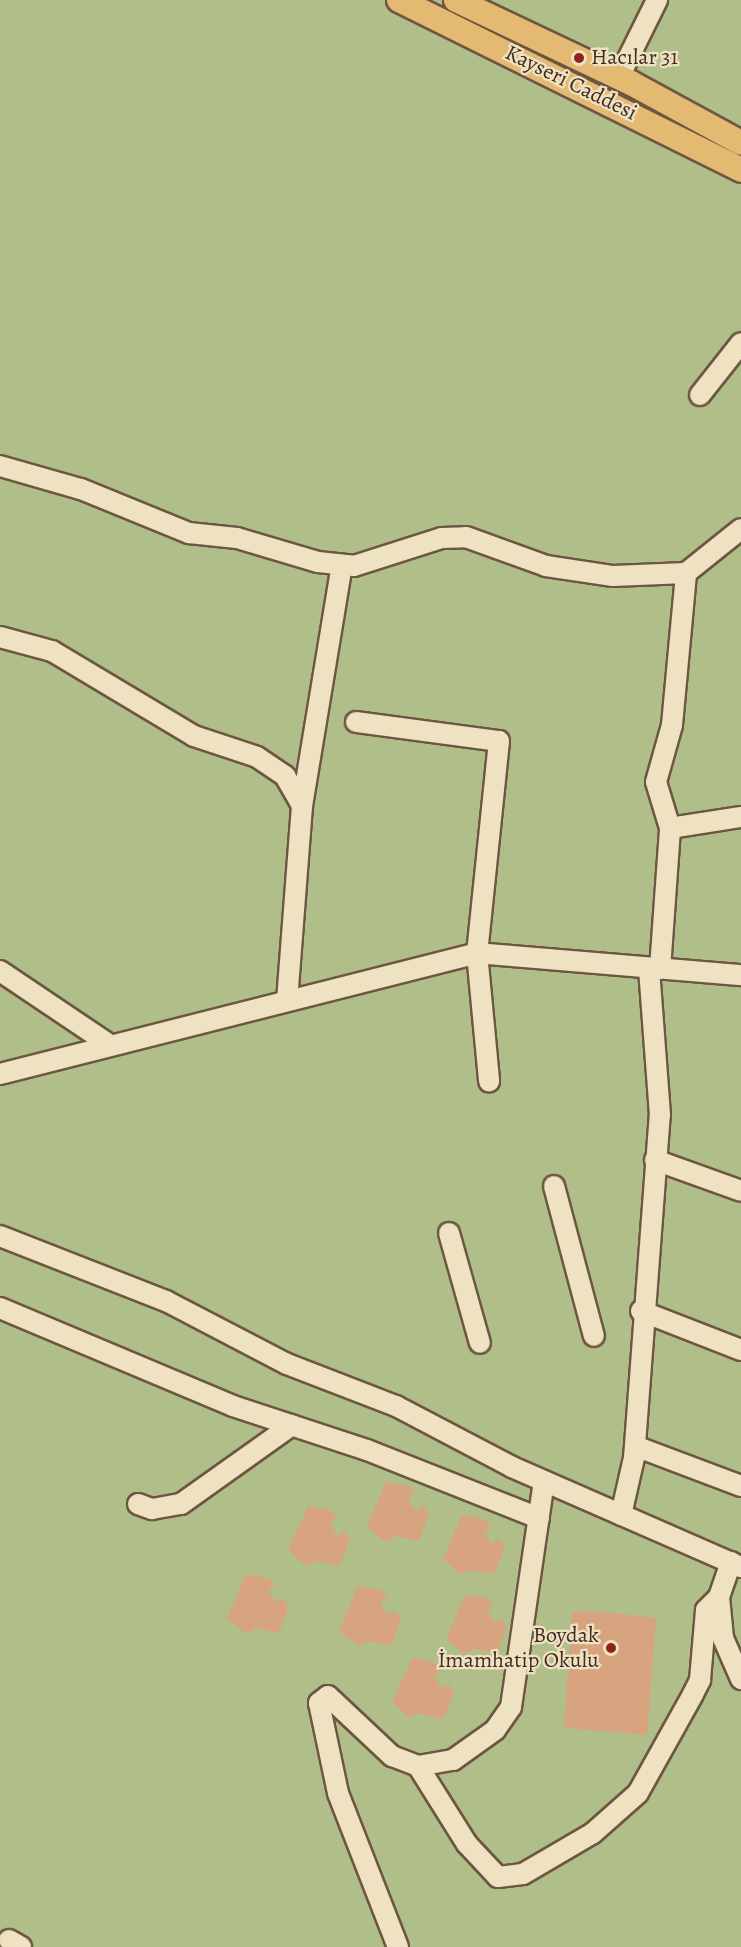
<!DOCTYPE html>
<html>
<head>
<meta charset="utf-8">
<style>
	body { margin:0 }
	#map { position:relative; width:741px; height:1947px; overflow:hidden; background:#e7d3a3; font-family:Alegreya,serif }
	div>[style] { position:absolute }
	.green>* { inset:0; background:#b0be89; transform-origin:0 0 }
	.building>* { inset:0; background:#d8a47f }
	.roads { filter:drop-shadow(2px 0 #6d5642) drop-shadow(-2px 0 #6d5642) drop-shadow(0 2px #6d5642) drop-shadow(0 -2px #6d5642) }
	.minor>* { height:20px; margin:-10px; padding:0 10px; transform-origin:10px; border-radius:10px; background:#efe2c3 }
	.major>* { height:24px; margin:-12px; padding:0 12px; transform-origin:12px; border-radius:12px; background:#e4ba72 }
	.dots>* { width:16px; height:16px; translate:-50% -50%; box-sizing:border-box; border:3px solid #efe2c3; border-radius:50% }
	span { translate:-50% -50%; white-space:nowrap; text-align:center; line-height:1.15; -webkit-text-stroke:4.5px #efe2c3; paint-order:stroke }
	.poi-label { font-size:22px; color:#442c22 }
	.left { translate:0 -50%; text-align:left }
	.right { translate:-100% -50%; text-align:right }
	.street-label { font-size:22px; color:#442c22 }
</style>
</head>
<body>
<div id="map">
	<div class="green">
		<div style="left:0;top:0;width:741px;height:1947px"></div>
	</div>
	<div class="building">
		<div style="clip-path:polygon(386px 1482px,409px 1486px,415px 1494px,408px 1499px,416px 1511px,423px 1506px,429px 1514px,419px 1541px,396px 1536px,385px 1542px,367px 1526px)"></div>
		<div style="clip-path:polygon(308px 1506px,331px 1510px,336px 1519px,330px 1523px,337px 1536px,344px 1531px,350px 1540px,339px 1566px,317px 1561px,306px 1566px,288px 1550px)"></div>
		<div style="clip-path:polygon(462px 1515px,485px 1519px,491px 1528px,484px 1532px,492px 1544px,499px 1539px,505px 1548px,494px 1574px,472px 1570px,461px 1575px,443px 1559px)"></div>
		<div style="clip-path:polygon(246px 1574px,269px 1578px,275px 1586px,268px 1591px,277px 1603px,283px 1598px,289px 1606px,279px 1633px,256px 1628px,246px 1634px,227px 1618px)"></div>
		<div style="clip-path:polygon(358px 1586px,381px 1590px,387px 1599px,380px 1603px,388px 1615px,395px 1611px,401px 1619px,391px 1646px,368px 1641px,358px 1646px,339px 1631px)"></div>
		<div style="clip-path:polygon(465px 1595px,488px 1598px,493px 1607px,487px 1611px,495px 1623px,502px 1619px,507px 1627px,497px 1654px,475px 1649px,464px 1655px,446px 1639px)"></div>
		<div style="clip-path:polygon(596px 1611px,656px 1618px,647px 1735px,564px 1728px,572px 1612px)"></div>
		<div style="clip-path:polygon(413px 1658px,436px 1663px,441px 1672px,434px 1676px,442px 1689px,449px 1684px,454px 1693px,443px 1719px,420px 1713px,409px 1718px,392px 1702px)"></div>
	</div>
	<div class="roads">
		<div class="minor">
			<div style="left:619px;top:77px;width:86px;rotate:-63.7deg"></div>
			<div style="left:700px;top:395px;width:66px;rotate:-51.7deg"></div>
			<div style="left:0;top:466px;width:84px;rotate:15.9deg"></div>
			<div style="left:81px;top:489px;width:117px;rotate:22.2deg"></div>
			<div style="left:189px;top:533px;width:48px;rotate:5.9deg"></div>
			<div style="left:237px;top:538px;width:84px;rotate:16.5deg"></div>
			<div style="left:318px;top:562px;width:36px;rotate:6deg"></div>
			<div style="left:354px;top:566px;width:92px;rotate:-17.7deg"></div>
			<div style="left:442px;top:538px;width:24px;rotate:-2deg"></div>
			<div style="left:466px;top:537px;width:85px;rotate:19.9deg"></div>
			<div style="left:546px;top:566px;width:68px;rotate:8.5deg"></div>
			<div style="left:613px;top:576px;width:73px;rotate:-2.4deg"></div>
			<div style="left:0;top:637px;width:54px;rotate:15.1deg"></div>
			<div style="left:52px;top:651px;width:165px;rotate:30.9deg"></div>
			<div style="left:194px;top:736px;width:66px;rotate:18.4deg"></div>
			<div style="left:257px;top:757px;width:34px;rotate:34deg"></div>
			<div style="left:285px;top:776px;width:34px;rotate:60deg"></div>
			<div style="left:302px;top:806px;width:195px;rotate:94.4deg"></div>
			<div style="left:356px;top:722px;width:144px;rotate:7.6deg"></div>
			<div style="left:499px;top:741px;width:213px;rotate:95.9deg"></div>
			<div style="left:477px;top:953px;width:129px;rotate:84.6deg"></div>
			<div style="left:302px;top:806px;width:244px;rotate:-80.6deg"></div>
			<div style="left:670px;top:828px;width:72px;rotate:-8.8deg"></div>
			<div style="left:660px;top:969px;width:141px;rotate:-85.9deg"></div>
			<div style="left:670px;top:828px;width:48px;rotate:-106.9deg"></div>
			<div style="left:656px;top:782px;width:59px;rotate:-74.3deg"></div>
			<div style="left:672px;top:725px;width:153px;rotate:-84.7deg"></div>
			<div style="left:686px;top:573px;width:70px;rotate:-38.7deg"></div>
			<div style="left:0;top:971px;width:129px;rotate:33.9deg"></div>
			<div style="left:0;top:1074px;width:492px;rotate:-14.2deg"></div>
			<div style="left:477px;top:953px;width:265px;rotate:4.8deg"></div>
			<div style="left:655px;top:1160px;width:91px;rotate:19.8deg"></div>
			<div style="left:554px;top:1186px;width:155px;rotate:75.1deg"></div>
			<div style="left:449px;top:1233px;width:114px;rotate:74.3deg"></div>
			<div style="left:0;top:1236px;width:178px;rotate:21.4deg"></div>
			<div style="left:166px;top:1301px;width:136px;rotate:27.5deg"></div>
			<div style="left:287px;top:1364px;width:117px;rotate:21.1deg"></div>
			<div style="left:396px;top:1406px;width:131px;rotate:27.7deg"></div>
			<div style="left:512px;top:1467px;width:250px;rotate:23.6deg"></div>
			<div style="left:0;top:1308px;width:253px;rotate:22.8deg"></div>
			<div style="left:233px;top:1406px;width:141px;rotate:18.2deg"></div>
			<div style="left:367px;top:1450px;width:185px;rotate:21.6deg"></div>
			<div style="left:641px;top:1311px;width:107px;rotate:21.3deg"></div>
			<div style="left:635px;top:1446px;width:113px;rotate:20.7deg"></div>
			<div style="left:138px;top:1504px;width:15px;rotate:20deg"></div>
			<div style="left:152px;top:1509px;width:29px;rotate:-10deg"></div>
			<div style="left:181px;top:1504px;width:136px;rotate:-35.4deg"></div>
			<div style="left:621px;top:1515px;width:58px;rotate:-77.2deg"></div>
			<div style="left:634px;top:1458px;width:344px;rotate:-85.7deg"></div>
			<div style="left:660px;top:1115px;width:147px;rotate:-94.3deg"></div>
			<div style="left:719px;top:1597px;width:41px;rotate:84.4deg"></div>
			<div style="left:723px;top:1638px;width:45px;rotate:66.3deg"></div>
			<div style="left:418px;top:1766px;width:92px;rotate:57.9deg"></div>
			<div style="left:467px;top:1844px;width:45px;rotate:46.8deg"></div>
			<div style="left:498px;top:1877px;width:25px;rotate:-7deg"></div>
			<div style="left:523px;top:1874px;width:81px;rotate:-30.4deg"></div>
			<div style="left:593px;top:1833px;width:60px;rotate:-41.6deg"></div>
			<div style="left:638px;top:1793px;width:113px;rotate:-60.9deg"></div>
			<div style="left:693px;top:1694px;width:16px;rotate:-63deg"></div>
			<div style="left:700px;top:1680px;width:70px;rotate:-85.1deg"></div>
			<div style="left:706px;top:1610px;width:18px;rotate:-45deg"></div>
			<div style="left:719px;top:1597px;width:37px;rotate:-71deg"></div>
			<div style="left:9px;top:1940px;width:14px;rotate:30deg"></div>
			<div style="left:398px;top:1947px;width:165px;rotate:-111.3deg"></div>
			<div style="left:338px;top:1793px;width:92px;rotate:-101.9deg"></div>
			<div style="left:319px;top:1703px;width:11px;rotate:-38deg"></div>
			<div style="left:328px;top:1696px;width:88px;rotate:43.2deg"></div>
			<div style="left:392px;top:1756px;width:28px;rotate:21deg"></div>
			<div style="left:418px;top:1766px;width:36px;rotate:-10deg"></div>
			<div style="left:453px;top:1760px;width:52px;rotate:-35.5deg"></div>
			<div style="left:495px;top:1730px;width:28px;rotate:-55deg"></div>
			<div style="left:511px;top:1707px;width:228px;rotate:-81.7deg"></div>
		</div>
		<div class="major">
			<div style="left:399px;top:0;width:382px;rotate:26.4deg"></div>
			<div style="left:456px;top:0;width:194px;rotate:25.4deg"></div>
			<div style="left:631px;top:83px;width:125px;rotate:28.6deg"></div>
		</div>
	</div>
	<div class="dots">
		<div style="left:579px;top:58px;background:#8f2418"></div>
		<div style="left:611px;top:1648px;background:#8f2418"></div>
	</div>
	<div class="poi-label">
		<span class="left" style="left:591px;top:58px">Hacılar 31</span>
		<span class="right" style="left:599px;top:1648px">Boydak<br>İmamhatip Okulu</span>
	</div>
	<div class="street-label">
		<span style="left:571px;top:83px;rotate:26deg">Kayseri Caddesi</span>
	</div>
</div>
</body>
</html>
